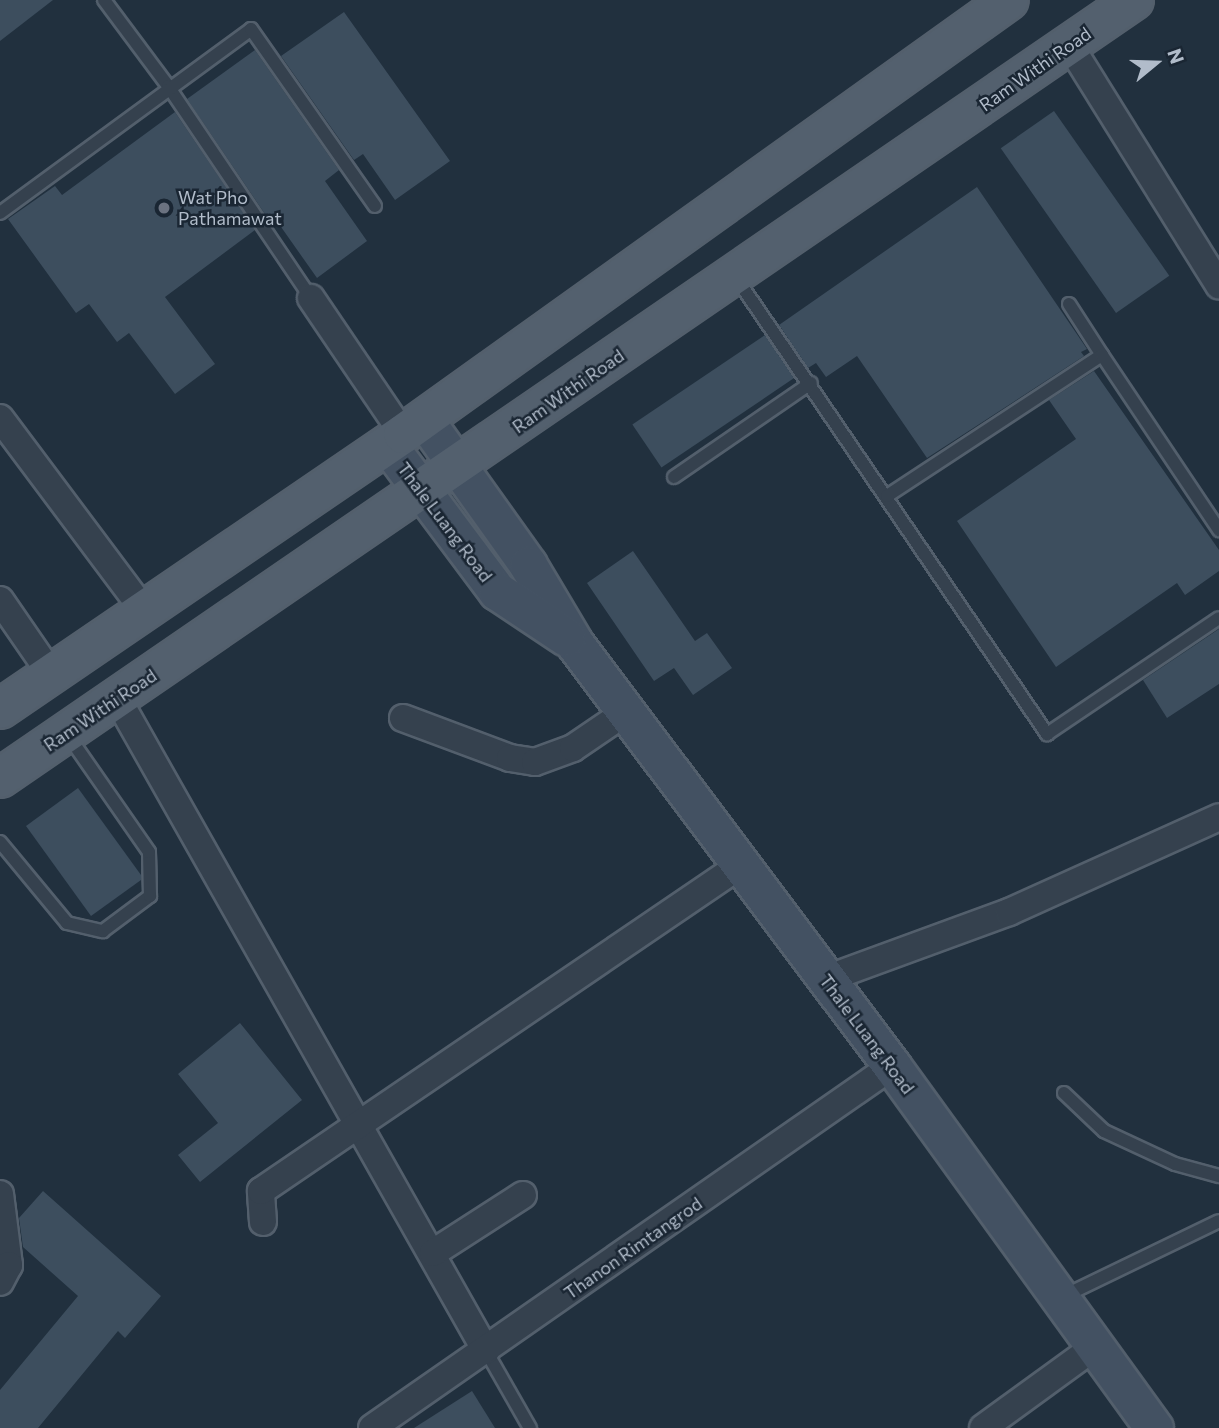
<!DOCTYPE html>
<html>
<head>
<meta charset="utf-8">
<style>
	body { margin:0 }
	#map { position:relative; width:1219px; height:1428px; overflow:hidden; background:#21303e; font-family:Commissioner,sans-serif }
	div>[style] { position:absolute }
	.building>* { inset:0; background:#3d4e5e; transform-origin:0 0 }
	.roads { filter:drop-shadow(2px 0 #535f6c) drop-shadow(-2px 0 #535f6c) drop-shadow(0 2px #535f6c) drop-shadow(0 -2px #535f6c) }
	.lane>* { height:12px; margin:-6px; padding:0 6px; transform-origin:6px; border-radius:6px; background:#35414e }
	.street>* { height:26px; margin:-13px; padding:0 13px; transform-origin:13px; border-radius:13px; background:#35414e }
	.secondary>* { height:37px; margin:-18.5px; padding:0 18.5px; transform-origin:18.5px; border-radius:18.5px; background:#435162 }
	.primary>* { height:38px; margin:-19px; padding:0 19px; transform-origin:19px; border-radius:19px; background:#53606e }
	.dots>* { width:19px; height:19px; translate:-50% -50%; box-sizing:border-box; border:4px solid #1a2633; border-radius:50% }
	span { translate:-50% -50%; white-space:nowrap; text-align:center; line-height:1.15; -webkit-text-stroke:5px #1a2633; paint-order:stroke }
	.street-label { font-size:18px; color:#b1bcca }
	.poi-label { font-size:18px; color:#b1bcca }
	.left { translate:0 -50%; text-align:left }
	.north { position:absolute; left:1121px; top:28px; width:70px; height:70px; -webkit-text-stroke:5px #1a2633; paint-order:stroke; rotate:71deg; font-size:19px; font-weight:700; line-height:28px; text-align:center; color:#b1bcca }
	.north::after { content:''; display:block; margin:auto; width:24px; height:32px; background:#b1bcca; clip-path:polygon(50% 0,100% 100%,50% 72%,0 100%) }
</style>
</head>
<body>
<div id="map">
	<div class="building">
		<div style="clip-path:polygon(0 0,53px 0,0 41px)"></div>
		<div style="clip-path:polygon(344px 12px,450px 161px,395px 200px,363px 154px,354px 160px,281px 56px)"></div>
		<div style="clip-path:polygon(255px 50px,339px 170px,325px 181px,367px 241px,317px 278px,274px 217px,269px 220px,187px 99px)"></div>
		<div style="left:1054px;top:111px;width:201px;height:65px;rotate:55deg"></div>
		<div style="clip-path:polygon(175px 112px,255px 230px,165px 297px,215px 364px,175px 394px,129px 333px,117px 342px,89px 304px,76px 313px,8px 219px,55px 186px,62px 195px)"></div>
		<div style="clip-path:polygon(977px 187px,1087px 349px,1081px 352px,1084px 356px,927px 458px,857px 356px,826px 377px,816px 363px,808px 368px,779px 325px)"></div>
		<div style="left:765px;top:335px;width:52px;height:160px;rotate:56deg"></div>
		<div style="clip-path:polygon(1094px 371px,1219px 550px,1219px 571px,1185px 595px,1177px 583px,1056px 667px,957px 521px,1076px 439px,1049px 400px)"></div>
		<div style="clip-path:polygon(633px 551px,695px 641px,707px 633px,732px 668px,693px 695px,674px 668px,654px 681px,587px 583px)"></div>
		<div style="clip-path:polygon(1219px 629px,1219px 684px,1167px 718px,1143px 680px)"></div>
		<div style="clip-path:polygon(78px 788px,141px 875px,141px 880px,91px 916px,26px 826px)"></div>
		<div style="clip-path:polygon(240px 1023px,302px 1100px,200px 1182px,178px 1155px,218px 1123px,178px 1074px)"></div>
		<div style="clip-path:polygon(43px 1191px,161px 1296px,125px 1338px,118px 1331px,38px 1428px,0 1428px,0 1390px,78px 1296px,23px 1247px,19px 1218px)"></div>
		<div style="clip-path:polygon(472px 1391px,495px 1428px,414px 1428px)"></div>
	</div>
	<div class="roads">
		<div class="lane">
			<div style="left:104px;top:0;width:107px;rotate:53.3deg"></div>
			<div style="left:168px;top:86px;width:256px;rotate:56deg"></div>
			<div style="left:0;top:213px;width:311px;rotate:-36.2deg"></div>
			<div style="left:251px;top:29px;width:216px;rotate:55deg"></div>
			<div style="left:737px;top:279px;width:551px;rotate:55.73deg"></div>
			<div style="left:1047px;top:734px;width:207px;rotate:-34deg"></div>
			<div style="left:1069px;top:304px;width:61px;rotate:57.1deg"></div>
			<div style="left:674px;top:477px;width:166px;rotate:-34.5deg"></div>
			<div style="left:887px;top:496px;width:257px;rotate:-33.3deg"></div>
			<div style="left:1102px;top:355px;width:211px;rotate:56.2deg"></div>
			<div style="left:0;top:842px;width:105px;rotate:50.4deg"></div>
			<div style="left:67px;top:923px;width:37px;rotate:13deg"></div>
			<div style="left:103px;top:931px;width:59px;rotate:-36.7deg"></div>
			<div style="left:150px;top:896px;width:44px;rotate:-91.3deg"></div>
			<div style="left:149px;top:852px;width:140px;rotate:-124.8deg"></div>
			<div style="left:1064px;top:1093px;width:55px;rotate:43.5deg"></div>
			<div style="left:1104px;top:1131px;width:78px;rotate:24.9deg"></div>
			<div style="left:1175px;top:1164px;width:46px;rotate:15.3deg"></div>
			<div style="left:1062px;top:1297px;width:174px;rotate:-25.8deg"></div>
			<div style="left:486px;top:1351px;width:89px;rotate:60.3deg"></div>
		</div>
		<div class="street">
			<div style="left:1070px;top:46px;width:282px;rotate:58.1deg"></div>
			<div style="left:311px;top:298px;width:164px;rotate:55.9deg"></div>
			<div style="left:0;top:418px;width:239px;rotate:53.2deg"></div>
			<div style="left:0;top:600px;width:90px;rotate:55.4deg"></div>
			<div style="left:117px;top:698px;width:750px;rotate:60.53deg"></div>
			<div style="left:403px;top:718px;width:114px;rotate:20.5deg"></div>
			<div style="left:510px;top:758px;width:25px;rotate:9deg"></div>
			<div style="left:535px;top:762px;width:40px;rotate:-20.2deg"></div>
			<div style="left:573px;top:748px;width:64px;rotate:-34.2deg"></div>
			<div style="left:826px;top:979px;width:195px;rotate:-20.1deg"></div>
			<div style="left:1009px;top:912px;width:230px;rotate:-24.3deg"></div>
			<div style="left:0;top:1194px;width:72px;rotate:82.8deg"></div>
			<div style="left:9px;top:1265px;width:19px;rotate:118deg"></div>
			<div style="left:263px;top:1222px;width:31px;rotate:-94deg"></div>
			<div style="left:261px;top:1191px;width:578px;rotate:-34.21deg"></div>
			<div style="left:433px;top:1253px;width:107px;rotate:-32.8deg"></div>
			<div style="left:372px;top:1428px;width:634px;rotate:-34.84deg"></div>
			<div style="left:983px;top:1428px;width:140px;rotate:-36deg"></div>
		</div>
		<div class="secondary">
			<div style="left:424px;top:419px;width:179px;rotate:54.5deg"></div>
			<div style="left:528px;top:565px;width:92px;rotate:59.3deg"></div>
			<div style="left:575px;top:644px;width:528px;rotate:53.09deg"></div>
			<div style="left:892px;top:1066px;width:447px;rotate:54.1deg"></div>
			<div style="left:387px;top:444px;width:184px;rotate:53.2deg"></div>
			<div style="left:497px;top:591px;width:83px;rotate:33.7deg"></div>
		</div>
		<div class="primary">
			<div style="left:0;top:709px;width:488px;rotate:-34.3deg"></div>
			<div style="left:403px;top:434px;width:745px;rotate:-35.61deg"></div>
			<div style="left:0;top:778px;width:1375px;rotate:-34.45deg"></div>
		</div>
	</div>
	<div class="dots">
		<div style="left:164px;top:208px;background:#6b7280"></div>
	</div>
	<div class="street-label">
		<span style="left:1035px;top:69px;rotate:-35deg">Ram Withi Road</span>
		<span style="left:568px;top:391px;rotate:-35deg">Ram Withi Road</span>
		<span style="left:445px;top:522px;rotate:53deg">Thale Luang Road</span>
		<span style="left:100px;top:710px;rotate:-34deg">Ram Withi Road</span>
		<span style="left:867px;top:1034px;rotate:53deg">Thale Luang Road</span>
		<span style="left:633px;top:1248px;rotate:-35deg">Thanon Rimtangrod</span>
	</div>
	<div class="poi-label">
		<span class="left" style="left:178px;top:208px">Wat Pho<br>Pathamawat</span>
	</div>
	<div class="north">N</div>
</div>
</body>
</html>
